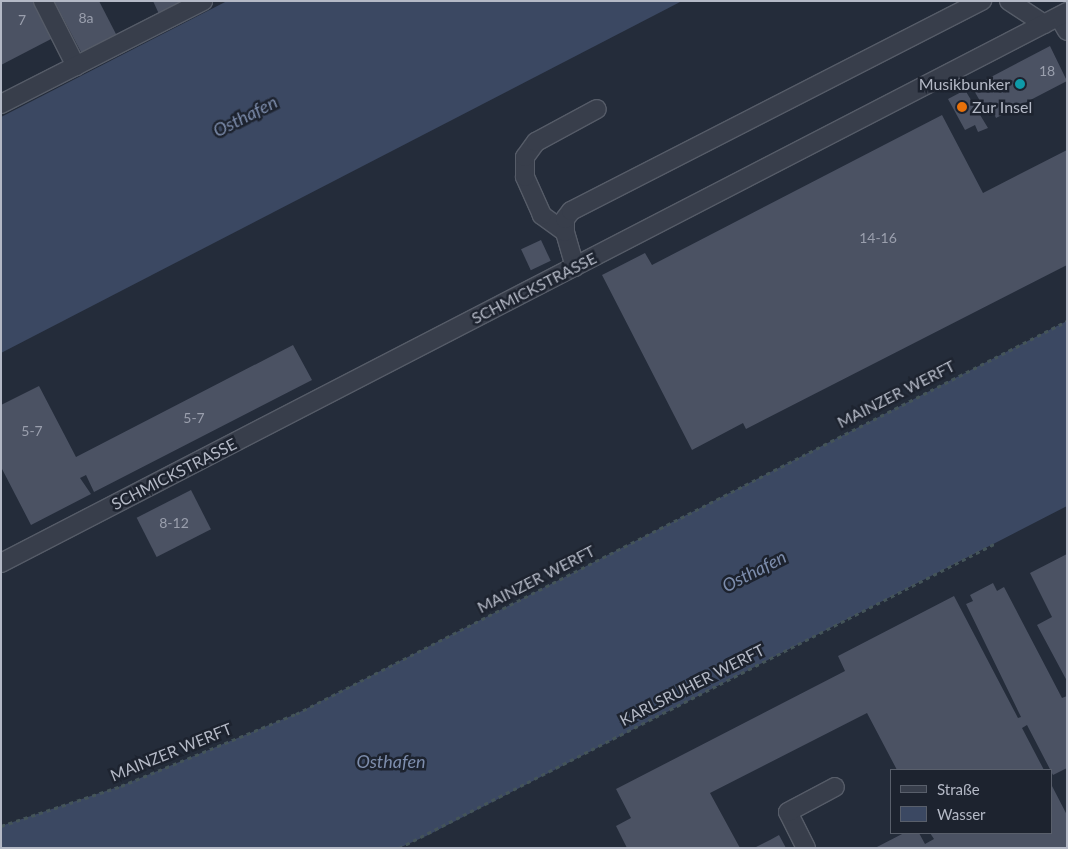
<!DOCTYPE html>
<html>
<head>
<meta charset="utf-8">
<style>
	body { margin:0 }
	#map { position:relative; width:1068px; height:849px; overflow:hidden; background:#242c3a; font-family:Lato,sans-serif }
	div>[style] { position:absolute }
	.water>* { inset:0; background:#3b4862 }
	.building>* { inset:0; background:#4b5263; transform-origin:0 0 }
	.path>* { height:3px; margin-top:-1.5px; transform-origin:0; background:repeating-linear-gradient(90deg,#445458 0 4px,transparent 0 8px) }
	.roads { filter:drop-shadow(1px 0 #565c68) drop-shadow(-1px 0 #565c68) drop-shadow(0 1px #565c68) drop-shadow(0 -1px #565c68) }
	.minor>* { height:18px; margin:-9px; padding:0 9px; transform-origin:9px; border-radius:9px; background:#383e4b }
	.dots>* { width:14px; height:14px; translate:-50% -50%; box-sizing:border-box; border:2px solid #1d232f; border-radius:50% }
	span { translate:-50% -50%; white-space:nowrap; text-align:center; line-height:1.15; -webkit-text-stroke:5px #1d232f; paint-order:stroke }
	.number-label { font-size:14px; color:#9a9fad }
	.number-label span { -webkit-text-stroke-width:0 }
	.poi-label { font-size:16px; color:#b4b9c6 }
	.right { translate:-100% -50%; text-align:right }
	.left { translate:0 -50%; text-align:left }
	.street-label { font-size:16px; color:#b4b9c6 }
	.water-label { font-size:18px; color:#7d8dac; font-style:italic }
	.frame { position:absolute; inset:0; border:2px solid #b4b9c6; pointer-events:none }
	.legend { position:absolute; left:890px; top:769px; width:162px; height:65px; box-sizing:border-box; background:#1d232f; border:1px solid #595f6b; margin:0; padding:6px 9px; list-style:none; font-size:15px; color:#b4b9c6 }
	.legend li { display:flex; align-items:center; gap:10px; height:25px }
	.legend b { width:25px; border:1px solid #595f6b }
</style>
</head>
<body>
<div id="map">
	<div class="water">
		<div style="clip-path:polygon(227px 1px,682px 1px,1px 353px,1px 117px)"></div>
		<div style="clip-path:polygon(1067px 321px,1067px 506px,426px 836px,399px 848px,1px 848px,1px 826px,121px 786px,296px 714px)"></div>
	</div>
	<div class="building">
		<div style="clip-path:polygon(1px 1px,33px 1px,53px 38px,1px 65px)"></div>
		<div style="clip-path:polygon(54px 1px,99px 1px,117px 36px,82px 54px)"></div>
		<div style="clip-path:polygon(153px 1px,183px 1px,159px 14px)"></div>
		<div style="clip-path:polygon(1050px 46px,1067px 81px,996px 118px,990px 105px,984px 108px,972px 87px)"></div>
		<div style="clip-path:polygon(965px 90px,988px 128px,978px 132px,975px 125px,965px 130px,948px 99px)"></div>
		<div style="clip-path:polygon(942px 115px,983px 193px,1067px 150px,1067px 265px,746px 429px,743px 423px,692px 450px,602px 275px,645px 253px,652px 265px)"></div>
		<div style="left:541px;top:240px;width:23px;height:22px;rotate:65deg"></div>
		<div style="clip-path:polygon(293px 345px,312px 380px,94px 492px,86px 475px,80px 478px,91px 494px,31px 525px,1px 467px,1px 405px,39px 386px,76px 457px)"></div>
		<div style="left:191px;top:490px;width:44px;height:61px;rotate:63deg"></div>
		<div style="clip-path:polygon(1067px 554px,1067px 681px,1037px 625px,1052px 617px,1030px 573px)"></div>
		<div style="clip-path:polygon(993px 583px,997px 591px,1004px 587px,1062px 698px,1067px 696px,1067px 768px,1053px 775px,1027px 725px,1022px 728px,1044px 770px,897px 770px,867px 713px,710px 793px,740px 848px,627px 848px,616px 826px,631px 818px,616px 789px,845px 671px,838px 656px,954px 596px,1018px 718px,1021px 717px,966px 604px,973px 601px,970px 595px)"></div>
		<div style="clip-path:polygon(1052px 786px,1067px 815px,1067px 848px,875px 848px,904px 833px,919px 833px,925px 844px,934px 839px,930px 833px,1052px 833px)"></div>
		<div style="clip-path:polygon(779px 835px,786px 848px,754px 848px,770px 840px)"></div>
	</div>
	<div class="path">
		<div style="left:1px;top:826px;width:126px;rotate:-18.4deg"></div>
		<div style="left:121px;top:786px;width:189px;rotate:-22.4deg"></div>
		<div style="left:296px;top:714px;width:865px;rotate:-27.01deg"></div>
		<div style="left:399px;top:848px;width:670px;rotate:-27.06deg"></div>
	</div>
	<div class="roads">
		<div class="minor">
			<div style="left:43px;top:1px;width:73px;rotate:63.1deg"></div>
			<div style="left:1009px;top:1px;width:42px;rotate:33.3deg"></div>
			<div style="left:1059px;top:17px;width:16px;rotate:60deg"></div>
			<div style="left:1px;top:104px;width:227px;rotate:-27deg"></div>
			<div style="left:565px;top:232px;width:29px;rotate:-144deg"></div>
			<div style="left:542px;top:215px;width:42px;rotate:-114.1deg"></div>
			<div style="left:525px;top:177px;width:20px;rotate:-90deg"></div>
			<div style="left:525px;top:157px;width:19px;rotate:-54deg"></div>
			<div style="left:536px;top:142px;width:69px;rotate:-28.4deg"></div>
			<div style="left:575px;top:267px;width:36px;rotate:-106deg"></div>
			<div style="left:565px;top:232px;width:13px;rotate:-90deg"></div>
			<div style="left:565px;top:219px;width:10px;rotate:-53deg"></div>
			<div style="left:571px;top:211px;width:462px;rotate:-27.1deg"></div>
			<div style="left:1px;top:563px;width:1200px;rotate:-27.33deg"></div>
			<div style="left:806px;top:848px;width:40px;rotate:-116.6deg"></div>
			<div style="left:788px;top:812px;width:53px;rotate:-28deg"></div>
		</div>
	</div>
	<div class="dots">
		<div style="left:1020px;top:84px;background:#0f9aa8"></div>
		<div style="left:962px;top:107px;background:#e8710a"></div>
	</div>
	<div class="number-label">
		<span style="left:86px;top:18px">8a</span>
		<span style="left:22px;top:20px">7</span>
		<span style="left:1047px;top:71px">18</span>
		<span style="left:878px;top:238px">14-16</span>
		<span style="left:194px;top:418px">5-7</span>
		<span style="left:32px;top:431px">5-7</span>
		<span style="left:174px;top:523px">8-12</span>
	</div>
	<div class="poi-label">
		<span class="right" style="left:1010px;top:84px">Musikbunker</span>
		<span class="left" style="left:972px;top:107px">Zur Insel</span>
	</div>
	<div class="street-label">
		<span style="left:534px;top:288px;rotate:-27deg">SCHMICKSTRASSE</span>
		<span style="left:896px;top:394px;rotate:-27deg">MAINZER WERFT</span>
		<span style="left:174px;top:474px;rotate:-27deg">SCHMICKSTRASSE</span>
		<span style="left:536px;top:579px;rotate:-27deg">MAINZER WERFT</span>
		<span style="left:692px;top:685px;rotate:-27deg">KARLSRUHER WERFT</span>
		<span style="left:171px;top:752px;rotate:-22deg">MAINZER WERFT</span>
	</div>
	<div class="water-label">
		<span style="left:245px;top:116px;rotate:-27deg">Osthafen</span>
		<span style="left:754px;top:571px;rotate:-27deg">Osthafen</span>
		<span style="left:391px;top:761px">Osthafen</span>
	</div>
	<div class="frame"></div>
	<ul class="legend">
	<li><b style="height:6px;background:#383e4b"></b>Straße</li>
	<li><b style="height:14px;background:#3b4862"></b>Wasser</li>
	</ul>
</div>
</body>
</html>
